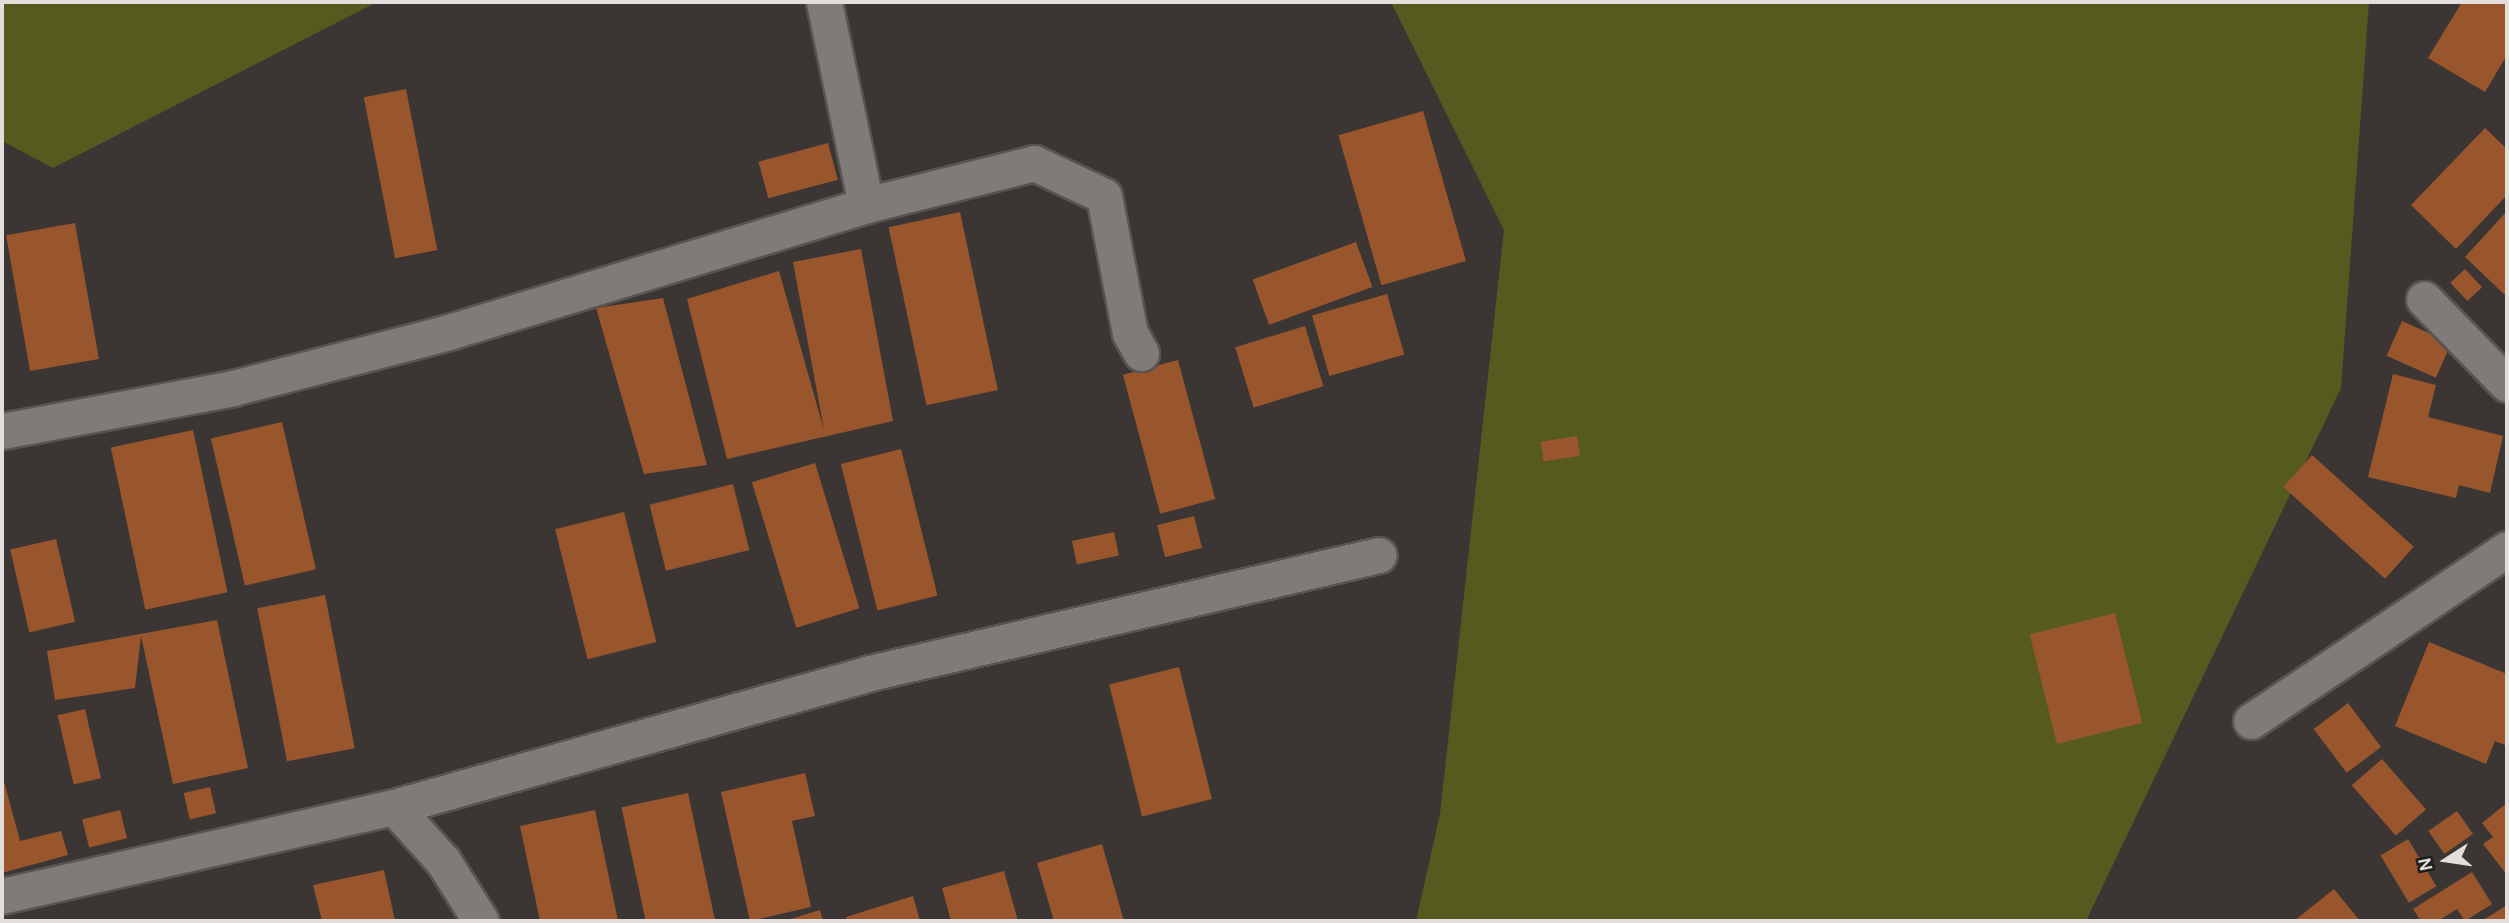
<!DOCTYPE html>
<html>
<head>
<meta charset="utf-8">
<style>
	body { margin:0 }
	#map { position:relative; width:2509px; height:923px; overflow:hidden; background:#3b3634; font-family:Karla,sans-serif }
	div>[style] { position:absolute }
	.green>* { inset:0; background:#555b1e }
	.building>* { inset:0; background:#99552c; transform-origin:0 0 }
	.roads { filter:drop-shadow(2px 0 #575452) drop-shadow(-2px 0 #575452) drop-shadow(0 2px #575452) drop-shadow(0 -2px #575452) }
	.street>* { height:35px; margin:-17.5px; padding:0 17.5px; transform-origin:17.5px; border-radius:17.5px; background:#807b78 }
	span { translate:-50% -50%; white-space:nowrap; text-align:center; line-height:1.15; -webkit-text-stroke:6px #201e1d; paint-order:stroke }
	.frame { position:absolute; inset:0; border:4px solid #e1dedc; pointer-events:none }
	.north { position:absolute; left:2411px; top:825px; width:70px; height:70px; -webkit-text-stroke:5px #201e1d; paint-order:stroke; rotate:258deg; font-size:19px; font-weight:700; line-height:28px; text-align:center; color:#e1dedc }
	.north::after { content:''; display:block; margin:auto; width:24px; height:32px; background:#e1dedc; clip-path:polygon(50% 0,100% 100%,50% 72%,0 100%) }
</style>
</head>
<body>
<div id="map">
	<div class="green">
		<div style="clip-path:polygon(2px 2px,377px 2px,53px 168px,2px 141px)"></div>
		<div style="clip-path:polygon(1391px 2px,2369px 2px,2341px 388px,2086px 921px,1416px 921px,1440px 814px,1504px 230px)"></div>
	</div>
	<div class="building">
		<div style="clip-path:polygon(2462px 2px,2507px 2px,2507px 55px,2485px 92px,2428px 58px)"></div>
		<div style="left:406px;top:89px;width:164px;height:43px;rotate:79deg"></div>
		<div style="left:1423px;top:111px;width:156px;height:88px;rotate:74deg"></div>
		<div style="clip-path:polygon(2485px 128px,2507px 149px,2507px 195px,2456px 249px,2411px 205px)"></div>
		<div style="left:828px;top:143px;width:38px;height:72px;rotate:75deg"></div>
		<div style="clip-path:polygon(2507px 211px,2507px 297px,2465px 257px)"></div>
		<div style="left:960px;top:212px;width:182px;height:73px;rotate:78deg"></div>
		<div style="left:75px;top:223px;width:138px;height:70px;rotate:80deg"></div>
		<div style="left:1356px;top:242px;width:48px;height:110px;rotate:70deg"></div>
		<div style="clip-path:polygon(861px 249px,893px 421px,727px 459px,687px 299px,779px 271px,824px 430px,793px 262px)"></div>
		<div style="left:2465px;top:269px;width:25px;height:20px;rotate:47deg"></div>
		<div style="left:1387px;top:294px;width:63px;height:78px;rotate:74deg"></div>
		<div style="clip-path:polygon(663px 298px,707px 465px,644px 474px,596px 308px)"></div>
		<div style="left:2402px;top:321px;width:54px;height:38px;rotate:24deg"></div>
		<div style="left:1305px;top:326px;width:63px;height:73px;rotate:73deg"></div>
		<div style="left:1178px;top:360px;width:144px;height:57px;rotate:75deg"></div>
		<div style="clip-path:polygon(2393px 374px,2436px 385px,2428px 417px,2503px 436px,2490px 493px,2459px 485px,2456px 498px,2368px 477px)"></div>
		<div style="left:282px;top:422px;width:151px;height:73px;rotate:77deg"></div>
		<div style="left:193px;top:430px;width:166px;height:84px;rotate:78deg"></div>
		<div style="left:1577px;top:436px;width:20px;height:37px;rotate:81deg"></div>
		<div style="left:901px;top:449px;width:151px;height:62px;rotate:76deg"></div>
		<div style="left:2312px;top:455px;width:137px;height:43px;rotate:42deg"></div>
		<div style="left:815px;top:463px;width:152px;height:66px;rotate:73deg"></div>
		<div style="left:733px;top:484px;width:68px;height:86px;rotate:76deg"></div>
		<div style="left:624px;top:512px;width:134px;height:71px;rotate:76deg"></div>
		<div style="left:1194px;top:516px;width:33px;height:38px;rotate:76deg"></div>
		<div style="left:1114px;top:532px;width:24px;height:43px;rotate:78deg"></div>
		<div style="left:56px;top:539px;width:85px;height:47px;rotate:77deg"></div>
		<div style="left:325px;top:595px;width:156px;height:69px;rotate:79deg"></div>
		<div style="left:2115px;top:613px;width:113px;height:88px;rotate:76deg"></div>
		<div style="clip-path:polygon(217px 620px,248px 768px,173px 784px,141px 636px,135px 688px,55px 700px,47px 651px)"></div>
		<div style="clip-path:polygon(2429px 642px,2507px 674px,2507px 746px,2495px 741px,2486px 764px,2395px 726px)"></div>
		<div style="left:1179px;top:667px;width:136px;height:72px;rotate:76deg"></div>
		<div style="left:2348px;top:703px;width:55px;height:43px;rotate:53deg"></div>
		<div style="left:85px;top:709px;width:71px;height:28px;rotate:77deg"></div>
		<div style="left:2382px;top:759px;width:67px;height:40px;rotate:49deg"></div>
		<div style="clip-path:polygon(805px 773px,815px 816px,792px 821px,811px 907px,750px 921px,721px 792px)"></div>
		<div style="clip-path:polygon(2px 774px,20px 841px,61px 831px,68px 855px,2px 873px)"></div>
		<div style="left:210px;top:787px;width:27px;height:27px;rotate:77deg"></div>
		<div style="left:688px;top:793px;width:131px;height:68px;rotate:78deg"></div>
		<div style="clip-path:polygon(2507px 803px,2507px 875px,2483px 844px,2493px 837px,2482px 823px)"></div>
		<div style="left:120px;top:810px;width:29px;height:39px;rotate:76deg"></div>
		<div style="clip-path:polygon(595px 810px,618px 921px,540px 921px,520px 826px)"></div>
		<div style="left:2457px;top:811px;width:28px;height:35px;rotate:55deg"></div>
		<div style="left:2408px;top:839px;width:55px;height:32px;rotate:59deg"></div>
		<div style="clip-path:polygon(1102px 844px,1124px 921px,1054px 921px,1037px 863px)"></div>
		<div style="clip-path:polygon(384px 870px,395px 921px,322px 921px,313px 885px)"></div>
		<div style="clip-path:polygon(1004px 871px,1018px 921px,951px 921px,942px 888px)"></div>
		<div style="clip-path:polygon(2472px 872px,2492px 904px,2465px 921px,2457px 909px,2438px 921px,2421px 921px,2413px 909px)"></div>
		<div style="clip-path:polygon(2334px 889px,2360px 921px,2294px 921px)"></div>
		<div style="clip-path:polygon(913px 896px,920px 921px,847px 921px,846px 917px)"></div>
		<div style="clip-path:polygon(2507px 905px,2507px 921px,2481px 921px,2493px 914px)"></div>
		<div style="clip-path:polygon(820px 910px,823px 921px,784px 921px)"></div>
	</div>
	<div class="roads">
		<div class="street">
			<div style="left:824px;top:2px;width:207px;rotate:78.3deg"></div>
			<div style="left:2424px;top:299px;width:119px;rotate:45.7deg"></div>
			<div style="left:2px;top:431px;width:235px;rotate:-10.5deg"></div>
			<div style="left:233px;top:388px;width:223px;rotate:-14.5deg"></div>
			<div style="left:449px;top:332px;width:436px;rotate:-16.9deg"></div>
			<div style="left:866px;top:205px;width:173px;rotate:-14deg"></div>
			<div style="left:1034px;top:163px;width:77px;rotate:25.2deg"></div>
			<div style="left:1104px;top:196px;width:139px;rotate:79.3deg"></div>
			<div style="left:1130px;top:333px;width:23px;rotate:61deg"></div>
			<div style="left:2251px;top:721px;width:308px;rotate:-33.9deg"></div>
			<div style="left:394px;top:807px;width:495px;rotate:-15.7deg"></div>
			<div style="left:870px;top:673px;width:522px;rotate:-13.05deg"></div>
			<div style="left:2px;top:896px;width:402px;rotate:-12.8deg"></div>
			<div style="left:394px;top:807px;width:73px;rotate:47.8deg"></div>
			<div style="left:443px;top:861px;width:71px;rotate:57.7deg"></div>
		</div>
	</div>
	<div class="frame"></div>
	<div class="north">N</div>
</div>
</body>
</html>
